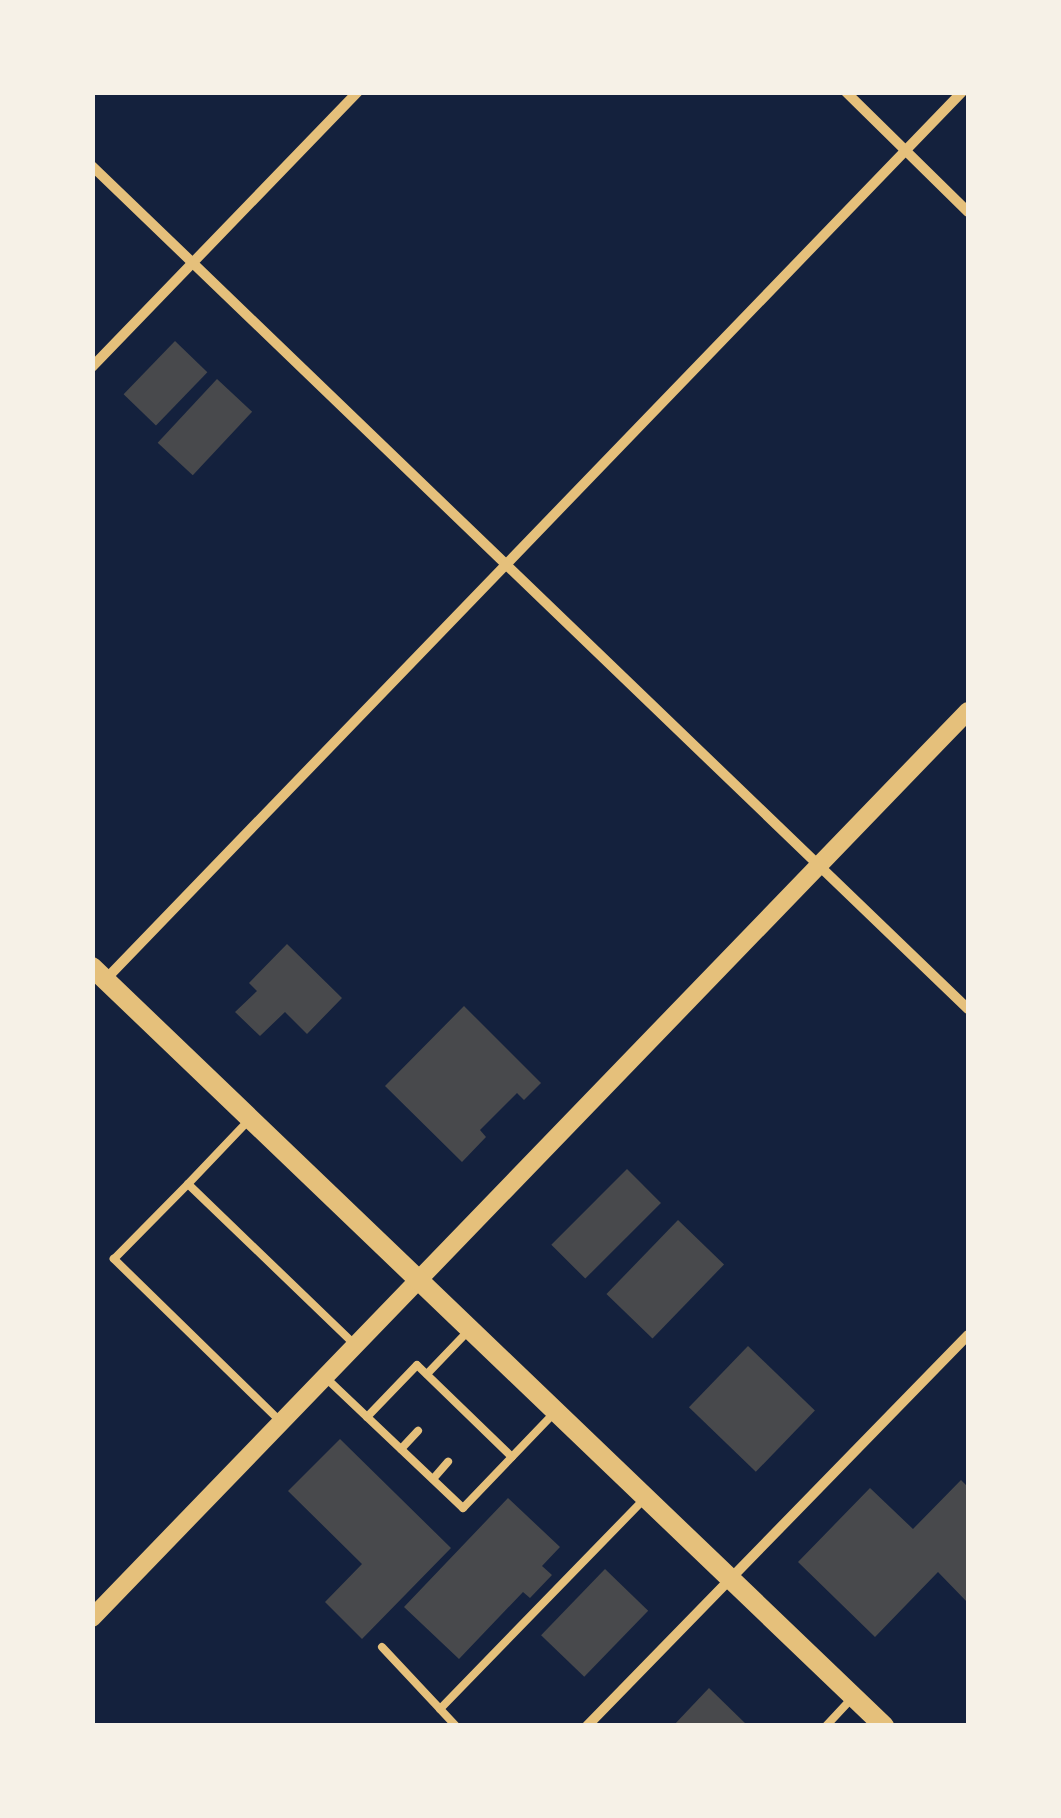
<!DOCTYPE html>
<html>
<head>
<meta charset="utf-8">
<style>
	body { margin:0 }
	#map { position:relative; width:1061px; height:1818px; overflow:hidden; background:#14213d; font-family:"Public Sans",sans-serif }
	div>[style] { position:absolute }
	.building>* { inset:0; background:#48494c; transform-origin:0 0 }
	.service>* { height:8px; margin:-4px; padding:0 4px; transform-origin:4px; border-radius:4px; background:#e5c07b }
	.minor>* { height:10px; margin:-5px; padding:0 5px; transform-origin:5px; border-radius:5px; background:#e5c07b }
	.tertiary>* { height:18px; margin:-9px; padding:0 9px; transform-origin:9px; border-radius:9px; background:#e5c07b }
	.secondary>* { height:20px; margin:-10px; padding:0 10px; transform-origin:10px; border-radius:10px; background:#e5c07b }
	span { translate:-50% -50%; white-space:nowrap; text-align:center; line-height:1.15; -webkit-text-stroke:8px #f6f1e7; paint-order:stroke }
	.frame { position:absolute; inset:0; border:95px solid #f6f1e7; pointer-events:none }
</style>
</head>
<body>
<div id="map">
	<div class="building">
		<div style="left:175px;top:341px;width:45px;height:74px;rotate:44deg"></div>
		<div style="left:217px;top:379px;width:48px;height:87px;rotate:43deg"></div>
		<div style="clip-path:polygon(287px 944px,342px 998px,307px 1034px,285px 1012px,260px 1036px,235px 1012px,257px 991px,249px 983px)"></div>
		<div style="clip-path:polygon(464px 1006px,541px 1083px,524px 1100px,517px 1093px,480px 1130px,486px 1137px,462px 1162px,385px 1086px)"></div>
		<div style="left:627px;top:1169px;width:48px;height:107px;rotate:45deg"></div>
		<div style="left:678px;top:1220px;width:64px;height:103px;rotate:44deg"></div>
		<div style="left:748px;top:1346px;width:93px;height:85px;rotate:44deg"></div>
		<div style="clip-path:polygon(340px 1439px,451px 1548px,362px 1639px,325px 1602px,362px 1564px,288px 1491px)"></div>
		<div style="clip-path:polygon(961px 1480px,968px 1487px,968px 1603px,938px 1572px,875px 1637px,798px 1562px,870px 1488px,913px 1529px)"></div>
		<div style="clip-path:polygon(508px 1498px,560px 1547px,542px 1566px,552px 1575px,530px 1598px,523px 1592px,459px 1659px,404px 1607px)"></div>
		<div style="left:605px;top:1569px;width:60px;height:92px;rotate:44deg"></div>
		<div style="clip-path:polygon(709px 1688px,748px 1726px,673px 1726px)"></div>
	</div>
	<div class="service">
		<div style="left:188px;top:1184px;width:86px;rotate:-46.4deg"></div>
		<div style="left:427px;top:1374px;width:61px;rotate:-46.3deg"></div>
		<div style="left:326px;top:1378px;width:189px;rotate:43.5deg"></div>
		<div style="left:463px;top:1508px;width:132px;rotate:-46.2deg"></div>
		<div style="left:367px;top:1417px;width:72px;rotate:-46.1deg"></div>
		<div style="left:417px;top:1365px;width:132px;rotate:44.1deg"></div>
		<div style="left:279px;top:1420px;width:231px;rotate:-135.7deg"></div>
		<div style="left:114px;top:1259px;width:105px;rotate:-45.4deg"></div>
		<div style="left:188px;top:1184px;width:229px;rotate:43.9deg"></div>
		<div style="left:401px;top:1449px;width:25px;rotate:-47deg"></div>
		<div style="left:433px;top:1479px;width:23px;rotate:-49deg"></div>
		<div style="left:382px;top:1647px;width:85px;rotate:46.9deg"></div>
		<div style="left:440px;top:1709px;width:294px;rotate:-45.8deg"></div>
		<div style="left:440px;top:1709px;width:23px;rotate:47deg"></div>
		<div style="left:826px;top:1726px;width:40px;rotate:-47deg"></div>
	</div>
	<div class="minor">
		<div style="left:846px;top:92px;width:171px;rotate:44.5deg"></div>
		<div style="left:92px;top:166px;width:1216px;rotate:43.9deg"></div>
		<div style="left:92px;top:367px;width:383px;rotate:-46deg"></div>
		<div style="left:106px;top:979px;width:1233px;rotate:-46.02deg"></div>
		<div style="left:587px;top:1726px;width:546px;rotate:-45.74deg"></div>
	</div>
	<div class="tertiary">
		<div style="left:92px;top:1618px;width:1261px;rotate:-46deg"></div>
	</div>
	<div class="secondary">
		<div style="left:92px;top:967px;width:1097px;rotate:43.78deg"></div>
	</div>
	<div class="frame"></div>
</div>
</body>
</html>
